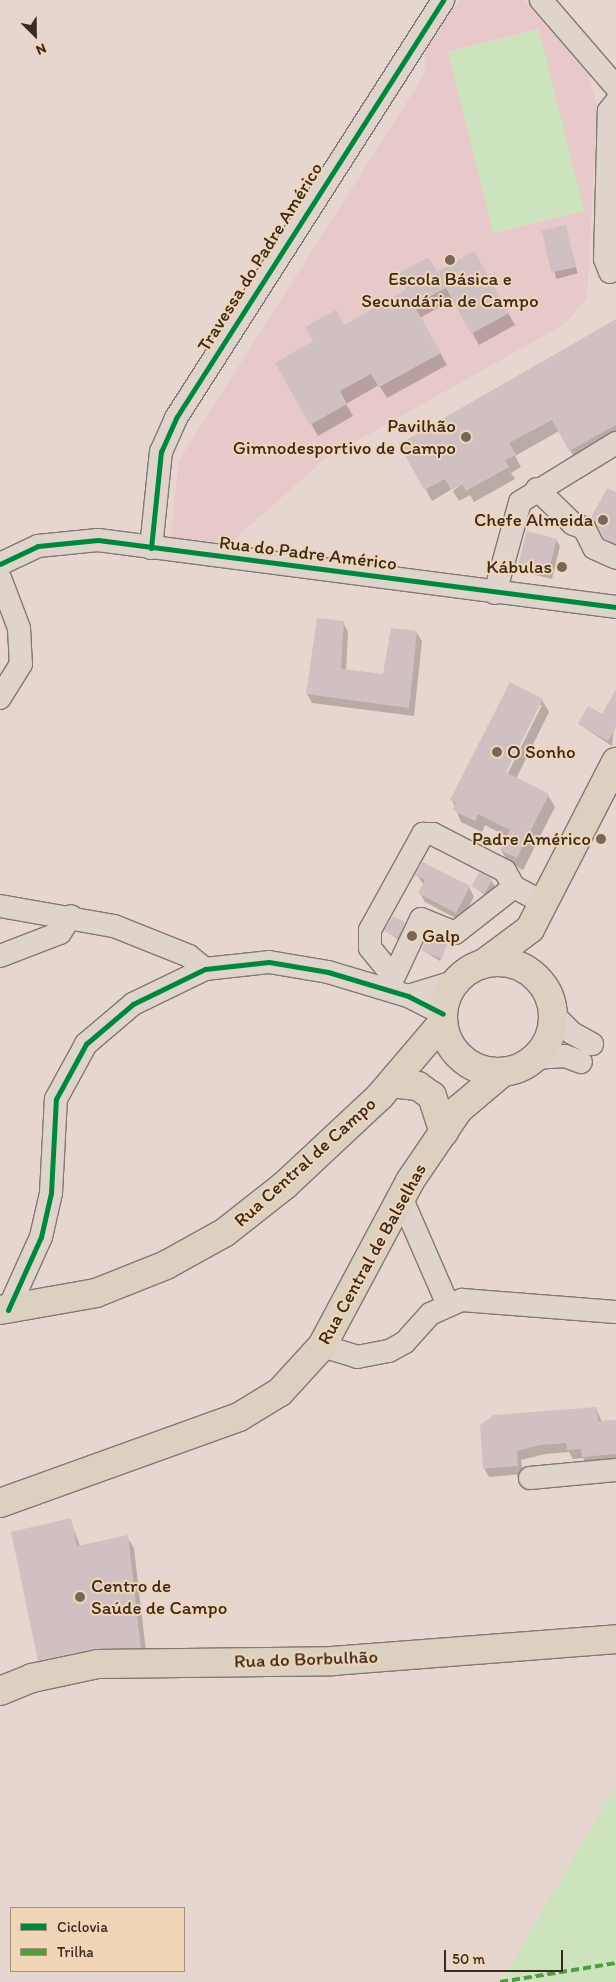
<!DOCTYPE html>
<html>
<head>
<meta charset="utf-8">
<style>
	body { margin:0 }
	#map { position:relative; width:616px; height:1982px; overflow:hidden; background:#e7d5cf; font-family:Itim,sans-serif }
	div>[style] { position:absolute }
	.built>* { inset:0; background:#e6c9c8 }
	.green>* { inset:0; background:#cde3be; transform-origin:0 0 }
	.shadow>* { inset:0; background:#0003; transform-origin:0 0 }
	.building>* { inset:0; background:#d1c0c2; transform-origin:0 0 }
	.roads { filter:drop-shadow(1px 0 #837873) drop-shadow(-1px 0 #837873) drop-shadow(0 1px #837873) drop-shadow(0 -1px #837873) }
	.minor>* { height:22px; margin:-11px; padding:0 11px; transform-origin:11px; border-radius:11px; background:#ded4cb }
	.major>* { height:28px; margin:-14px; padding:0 14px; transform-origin:14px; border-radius:14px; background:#dcd1c0 }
	.major>.ring { margin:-14px; padding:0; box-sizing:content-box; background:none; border:28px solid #dcd1c0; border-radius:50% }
	.quiet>* { height:4px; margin-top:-2px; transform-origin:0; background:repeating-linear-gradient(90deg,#529c3f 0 8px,transparent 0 12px) }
	.cycleway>* { height:5px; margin:-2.5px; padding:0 2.5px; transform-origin:2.5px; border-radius:2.5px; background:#00873e }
	.dots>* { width:14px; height:14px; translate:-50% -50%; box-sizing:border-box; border:2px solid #f0d5b7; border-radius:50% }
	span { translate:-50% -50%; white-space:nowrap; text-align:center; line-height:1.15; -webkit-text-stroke:4px #f0d5b7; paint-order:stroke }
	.street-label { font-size:19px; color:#3b2a1e }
	.poi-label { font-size:19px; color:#3b2a1e }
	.right { translate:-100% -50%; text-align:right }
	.left { translate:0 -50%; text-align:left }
	.legend { position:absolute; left:10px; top:1907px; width:175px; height:65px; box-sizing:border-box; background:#f0d5b7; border:1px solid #a8917a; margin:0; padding:6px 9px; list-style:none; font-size:15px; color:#3b2a1e }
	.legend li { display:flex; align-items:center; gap:10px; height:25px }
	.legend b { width:25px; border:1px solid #a8917a }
	.north { position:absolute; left:10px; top:10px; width:50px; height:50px; -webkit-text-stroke:4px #f0d5b7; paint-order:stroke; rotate:157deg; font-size:14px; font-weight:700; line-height:20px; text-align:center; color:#3b2a1e }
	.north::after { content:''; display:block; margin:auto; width:18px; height:22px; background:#3b2a1e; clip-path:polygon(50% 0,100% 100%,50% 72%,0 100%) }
	.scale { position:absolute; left:444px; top:1950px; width:119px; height:22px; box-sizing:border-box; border:2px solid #3b2a1e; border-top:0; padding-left:6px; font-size:15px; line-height:18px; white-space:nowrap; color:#3b2a1e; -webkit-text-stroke:4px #f0d5b7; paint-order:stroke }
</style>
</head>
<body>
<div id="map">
	<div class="built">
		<div style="clip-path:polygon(459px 0,524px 0,588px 74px,597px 106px,587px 299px,563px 325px,326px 458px,230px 543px,175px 538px,171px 532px,179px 460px,426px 72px,424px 54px)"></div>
	</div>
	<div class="green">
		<div style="left:539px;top:29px;width:187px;height:94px;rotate:76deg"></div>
		<div style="clip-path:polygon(616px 1785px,616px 1982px,501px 1982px)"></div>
	</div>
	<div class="shadow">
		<div style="left:565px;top:226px;width:49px;height:22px;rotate:75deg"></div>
		<div style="clip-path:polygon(474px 253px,515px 325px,479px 345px,453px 299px,420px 318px,447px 365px,387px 398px,379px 385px,346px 404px,353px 416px,318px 436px,277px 363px)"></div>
		<div style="clip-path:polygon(616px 321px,616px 441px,577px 462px,559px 431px,515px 456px,521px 467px,511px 473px,515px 479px,474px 502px,470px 495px,459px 501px,453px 491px,467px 480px,432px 501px,401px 444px)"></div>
		<div style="clip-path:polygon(616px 493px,616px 551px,593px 518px)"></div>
		<div style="clip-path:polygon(556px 540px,560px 546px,552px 579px,523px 572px,519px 566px)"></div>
		<div style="clip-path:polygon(318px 620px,343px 622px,348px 632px,346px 670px,384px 675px,416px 632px,422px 641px,414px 716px,312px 703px,307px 694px)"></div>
		<div style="clip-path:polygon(evenodd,542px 700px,549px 712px,516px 779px,548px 795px,555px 807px,523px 870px,508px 862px,501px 850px,508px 837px,485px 825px,482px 832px,461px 822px,452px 800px,542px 700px,539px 705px,542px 705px,505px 779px,502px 778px,539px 705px)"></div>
		<div style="clip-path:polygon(616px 709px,612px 746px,579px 724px,603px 715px)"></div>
		<div style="clip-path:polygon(417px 875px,469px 887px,474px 897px,461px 921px,425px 902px,420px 893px,424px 885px)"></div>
		<div style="clip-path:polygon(491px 880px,495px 886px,489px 898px,473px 886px)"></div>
		<div style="clip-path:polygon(404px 923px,399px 940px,386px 931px)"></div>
		<div style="clip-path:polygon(446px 945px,440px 961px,422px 950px)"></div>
		<div style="clip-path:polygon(596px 1408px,602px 1422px,616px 1421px,616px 1464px,588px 1466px,583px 1458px,573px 1459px,569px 1452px,545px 1454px,521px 1460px,523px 1474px,489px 1477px,484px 1468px)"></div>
		<div style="clip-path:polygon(evenodd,70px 1519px,80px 1546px,127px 1537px,134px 1548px,147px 1660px,46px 1672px,39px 1660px,70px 1519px,101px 1646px,101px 1649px,42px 1661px,42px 1659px,101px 1646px)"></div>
	</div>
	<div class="building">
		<div style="left:566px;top:225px;width:43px;height:25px;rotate:77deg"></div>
		<div style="clip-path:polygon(474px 251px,509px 313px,471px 334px,446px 288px,414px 305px,441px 353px,379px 387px,371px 374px,340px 391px,347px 404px,310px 425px,275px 363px,313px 341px,305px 327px,336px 310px,344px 325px,406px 290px,397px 274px,429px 257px,437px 272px)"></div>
		<div style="clip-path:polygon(616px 319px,616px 425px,569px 451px,552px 420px,509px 443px,516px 455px,505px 460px,509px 467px,466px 491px,462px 484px,451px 490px,445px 479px,424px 490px,399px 444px)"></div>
		<div style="clip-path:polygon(607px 488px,616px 492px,616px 544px,604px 538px,591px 518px)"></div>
		<div style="left:527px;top:531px;width:31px;height:36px;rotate:15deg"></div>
		<div style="clip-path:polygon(317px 618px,344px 621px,341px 668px,344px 669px,383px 674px,391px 628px,417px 631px,409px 708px,306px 694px)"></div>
		<div style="clip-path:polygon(510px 682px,543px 699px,506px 772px,549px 794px,517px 858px,500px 850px,510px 830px,478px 814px,475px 821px,452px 810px,456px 803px,450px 800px)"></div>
		<div style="clip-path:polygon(616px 689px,616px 727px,608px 741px,578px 724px,588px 706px,602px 714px)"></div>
		<div style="clip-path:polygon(423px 862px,470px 886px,456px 913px,418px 893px,425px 880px,415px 875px)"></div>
		<div style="left:479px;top:872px;width:15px;height:16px;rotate:28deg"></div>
		<div style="clip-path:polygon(393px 916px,405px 922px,398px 938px,384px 931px)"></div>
		<div style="left:428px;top:936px;width:21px;height:16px;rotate:23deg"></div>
		<div style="clip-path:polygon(597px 1407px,598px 1421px,616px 1420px,616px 1454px,582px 1457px,581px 1449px,567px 1450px,566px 1443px,540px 1445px,517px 1451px,518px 1466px,483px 1469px,480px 1425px,494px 1415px)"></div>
		<div style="clip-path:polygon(71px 1518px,77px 1546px,128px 1535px,141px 1648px,95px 1649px,38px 1661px,11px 1532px)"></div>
	</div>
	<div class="roads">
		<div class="minor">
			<div style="left:541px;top:0;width:115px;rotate:49.2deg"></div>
			<div style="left:610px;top:272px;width:14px;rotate:-111deg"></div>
			<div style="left:605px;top:259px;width:148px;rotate:-88.5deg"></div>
			<div style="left:609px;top:111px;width:11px;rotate:-52deg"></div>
			<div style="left:537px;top:489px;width:50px;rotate:44.2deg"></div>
			<div style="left:573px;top:524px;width:12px;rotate:20deg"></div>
			<div style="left:584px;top:528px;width:22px;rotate:63deg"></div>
			<div style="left:594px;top:548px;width:24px;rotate:24deg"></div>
			<div style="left:151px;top:548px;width:97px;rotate:-84.1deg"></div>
			<div style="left:161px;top:452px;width:37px;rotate:-66deg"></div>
			<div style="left:176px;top:418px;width:496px;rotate:-57.4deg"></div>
			<div style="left:0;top:564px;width:42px;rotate:-25.3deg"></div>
			<div style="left:38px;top:546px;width:60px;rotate:-5.7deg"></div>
			<div style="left:98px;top:540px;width:522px;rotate:7.37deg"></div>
			<div style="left:0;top:578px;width:53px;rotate:69.2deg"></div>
			<div style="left:19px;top:628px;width:36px;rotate:87deg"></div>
			<div style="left:21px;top:664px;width:40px;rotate:122deg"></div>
			<div style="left:495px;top:593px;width:94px;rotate:-74.6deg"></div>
			<div style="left:520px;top:502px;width:113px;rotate:-31.6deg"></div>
			<div style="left:0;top:906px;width:116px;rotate:10deg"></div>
			<div style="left:114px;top:926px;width:81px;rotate:21.8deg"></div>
			<div style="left:189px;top:956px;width:21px;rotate:39deg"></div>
			<div style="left:0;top:956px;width:64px;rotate:-21deg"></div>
			<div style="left:60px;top:933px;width:20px;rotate:-57deg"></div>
			<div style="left:392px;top:975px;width:35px;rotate:-129deg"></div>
			<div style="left:370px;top:948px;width:18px;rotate:-90deg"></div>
			<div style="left:370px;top:930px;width:110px;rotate:-61.1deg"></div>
			<div style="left:423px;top:834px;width:10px"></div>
			<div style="left:433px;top:834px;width:81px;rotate:27.2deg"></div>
			<div style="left:505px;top:871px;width:18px;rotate:61deg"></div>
			<div style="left:389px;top:987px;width:75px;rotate:-64.8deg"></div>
			<div style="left:421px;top:919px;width:37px;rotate:22deg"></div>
			<div style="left:455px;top:933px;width:75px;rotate:-37.9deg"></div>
			<div style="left:514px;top:887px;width:34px;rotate:28deg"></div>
			<div style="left:408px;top:996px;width:51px;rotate:-17deg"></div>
			<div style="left:554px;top:1015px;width:25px;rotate:45deg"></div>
			<div style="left:572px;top:1033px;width:23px;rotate:29deg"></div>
			<div style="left:535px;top:1058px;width:30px;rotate:-4deg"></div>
			<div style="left:565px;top:1056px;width:17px;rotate:21deg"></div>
			<div style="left:401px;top:1197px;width:116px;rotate:66.5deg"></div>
			<div style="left:8px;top:1310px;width:80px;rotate:-65.7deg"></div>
			<div style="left:41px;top:1237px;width:45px;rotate:-77.2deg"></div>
			<div style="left:51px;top:1193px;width:94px;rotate:-87deg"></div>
			<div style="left:56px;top:1099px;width:63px;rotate:-61.4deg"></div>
			<div style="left:86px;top:1044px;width:62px;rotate:-40.4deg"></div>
			<div style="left:133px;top:1004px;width:80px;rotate:-25.9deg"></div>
			<div style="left:205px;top:969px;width:64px;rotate:-6.2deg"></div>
			<div style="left:269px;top:962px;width:60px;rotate:9.6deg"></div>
			<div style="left:328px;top:972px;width:84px;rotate:16.7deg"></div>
			<div style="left:408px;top:996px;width:39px;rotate:27deg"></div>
			<div style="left:322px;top:1346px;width:37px;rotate:17deg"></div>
			<div style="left:357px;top:1357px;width:33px;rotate:-11deg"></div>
			<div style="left:389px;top:1351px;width:18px;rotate:-29deg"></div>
			<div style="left:405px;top:1342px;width:38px;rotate:-48deg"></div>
			<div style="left:430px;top:1314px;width:35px;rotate:-24deg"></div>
			<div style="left:462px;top:1300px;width:154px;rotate:4.5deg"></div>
			<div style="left:530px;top:1478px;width:86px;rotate:-5.3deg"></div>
		</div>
		<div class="major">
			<div class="ring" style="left:443px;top:962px;width:82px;height:82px"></div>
			<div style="left:483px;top:964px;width:59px;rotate:-36.7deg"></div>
			<div style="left:530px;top:929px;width:188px;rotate:-62.8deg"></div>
			<div style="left:399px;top:1084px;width:19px;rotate:6deg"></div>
			<div style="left:418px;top:1086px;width:17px;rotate:36deg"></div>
			<div style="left:432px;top:1096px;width:38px;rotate:72deg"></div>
			<div style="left:0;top:1310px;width:97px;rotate:-10deg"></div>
			<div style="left:96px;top:1293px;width:75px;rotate:-21.8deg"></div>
			<div style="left:166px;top:1265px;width:66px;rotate:-28.9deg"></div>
			<div style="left:224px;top:1233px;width:78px;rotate:-38.2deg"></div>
			<div style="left:285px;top:1185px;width:130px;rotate:-43.1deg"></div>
			<div style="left:380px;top:1096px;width:97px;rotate:-49.6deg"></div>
			<div style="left:0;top:1503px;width:254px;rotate:-19.8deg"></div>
			<div style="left:239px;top:1417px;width:48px;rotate:-31.4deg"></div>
			<div style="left:280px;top:1392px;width:62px;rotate:-47.6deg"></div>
			<div style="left:322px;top:1346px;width:187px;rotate:-61.9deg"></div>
			<div style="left:410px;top:1181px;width:87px;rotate:-55.8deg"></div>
			<div style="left:459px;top:1109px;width:57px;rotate:-40.1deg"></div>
			<div style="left:0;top:1691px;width:35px;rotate:-22deg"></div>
			<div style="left:32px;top:1678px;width:67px;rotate:-12deg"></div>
			<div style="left:98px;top:1664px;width:235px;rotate:-0.7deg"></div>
			<div style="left:333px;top:1661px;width:284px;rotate:-4.4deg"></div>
		</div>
	</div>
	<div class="quiet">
		<div style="left:500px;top:1982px;width:118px;rotate:-9.3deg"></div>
	</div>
	<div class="cycleway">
		<div style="left:151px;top:548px;width:97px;rotate:-84.1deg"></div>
		<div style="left:161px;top:452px;width:37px;rotate:-66deg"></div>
		<div style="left:176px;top:418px;width:496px;rotate:-57.4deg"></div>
		<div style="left:0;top:564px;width:42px;rotate:-25.3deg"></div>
		<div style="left:38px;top:546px;width:60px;rotate:-5.7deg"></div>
		<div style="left:98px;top:540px;width:522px;rotate:7.37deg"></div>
		<div style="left:8px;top:1310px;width:80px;rotate:-65.7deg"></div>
		<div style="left:41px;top:1237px;width:45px;rotate:-77.2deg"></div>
		<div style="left:51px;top:1193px;width:94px;rotate:-87deg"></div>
		<div style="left:56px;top:1099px;width:63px;rotate:-61.4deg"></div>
		<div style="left:86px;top:1044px;width:62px;rotate:-40.4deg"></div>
		<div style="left:133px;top:1004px;width:80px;rotate:-25.9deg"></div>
		<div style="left:205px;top:969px;width:64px;rotate:-6.2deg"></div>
		<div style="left:269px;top:962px;width:60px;rotate:9.6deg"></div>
		<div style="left:328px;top:972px;width:84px;rotate:16.7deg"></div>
		<div style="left:408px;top:996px;width:39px;rotate:27deg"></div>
	</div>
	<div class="dots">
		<div style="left:450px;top:260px;background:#77665c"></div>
		<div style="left:466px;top:437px;background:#77665c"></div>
		<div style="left:603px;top:520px;background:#77665c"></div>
		<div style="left:562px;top:567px;background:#77665c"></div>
		<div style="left:497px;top:752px;background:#77665c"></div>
		<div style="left:601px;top:839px;background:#77665c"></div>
		<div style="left:412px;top:936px;background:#77665c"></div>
		<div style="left:80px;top:1597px;background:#77665c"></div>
	</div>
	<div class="street-label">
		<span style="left:260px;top:257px;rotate:-58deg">Travessa do Padre Américo</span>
		<span style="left:308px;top:553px;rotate:7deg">Rua do Padre Américo</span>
		<span style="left:305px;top:1162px;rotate:-42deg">Rua Central de Campo</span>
		<span style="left:372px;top:1254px;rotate:-61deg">Rua Central de Balselhas</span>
		<span style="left:306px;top:1659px;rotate:-2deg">Rua do Borbulhão</span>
	</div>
	<div class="poi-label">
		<span style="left:450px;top:290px">Escola Básica e<br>Secundária de Campo</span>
		<span class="right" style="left:456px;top:437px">Pavilhão<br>Gimnodesportivo de Campo</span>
		<span class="right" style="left:593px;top:520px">Chefe Almeida</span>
		<span class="right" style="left:552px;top:567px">Kábulas</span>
		<span class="left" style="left:507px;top:752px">O Sonho</span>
		<span class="right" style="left:591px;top:839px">Padre Américo</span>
		<span class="left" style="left:422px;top:936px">Galp</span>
		<span class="left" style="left:91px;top:1597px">Centro de<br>Saúde de Campo</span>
	</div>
	<ul class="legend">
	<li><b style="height:6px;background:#00873e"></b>Ciclovia</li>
	<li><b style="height:6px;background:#529c3f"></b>Trilha</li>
	</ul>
	<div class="north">N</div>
	<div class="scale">50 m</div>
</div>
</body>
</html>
